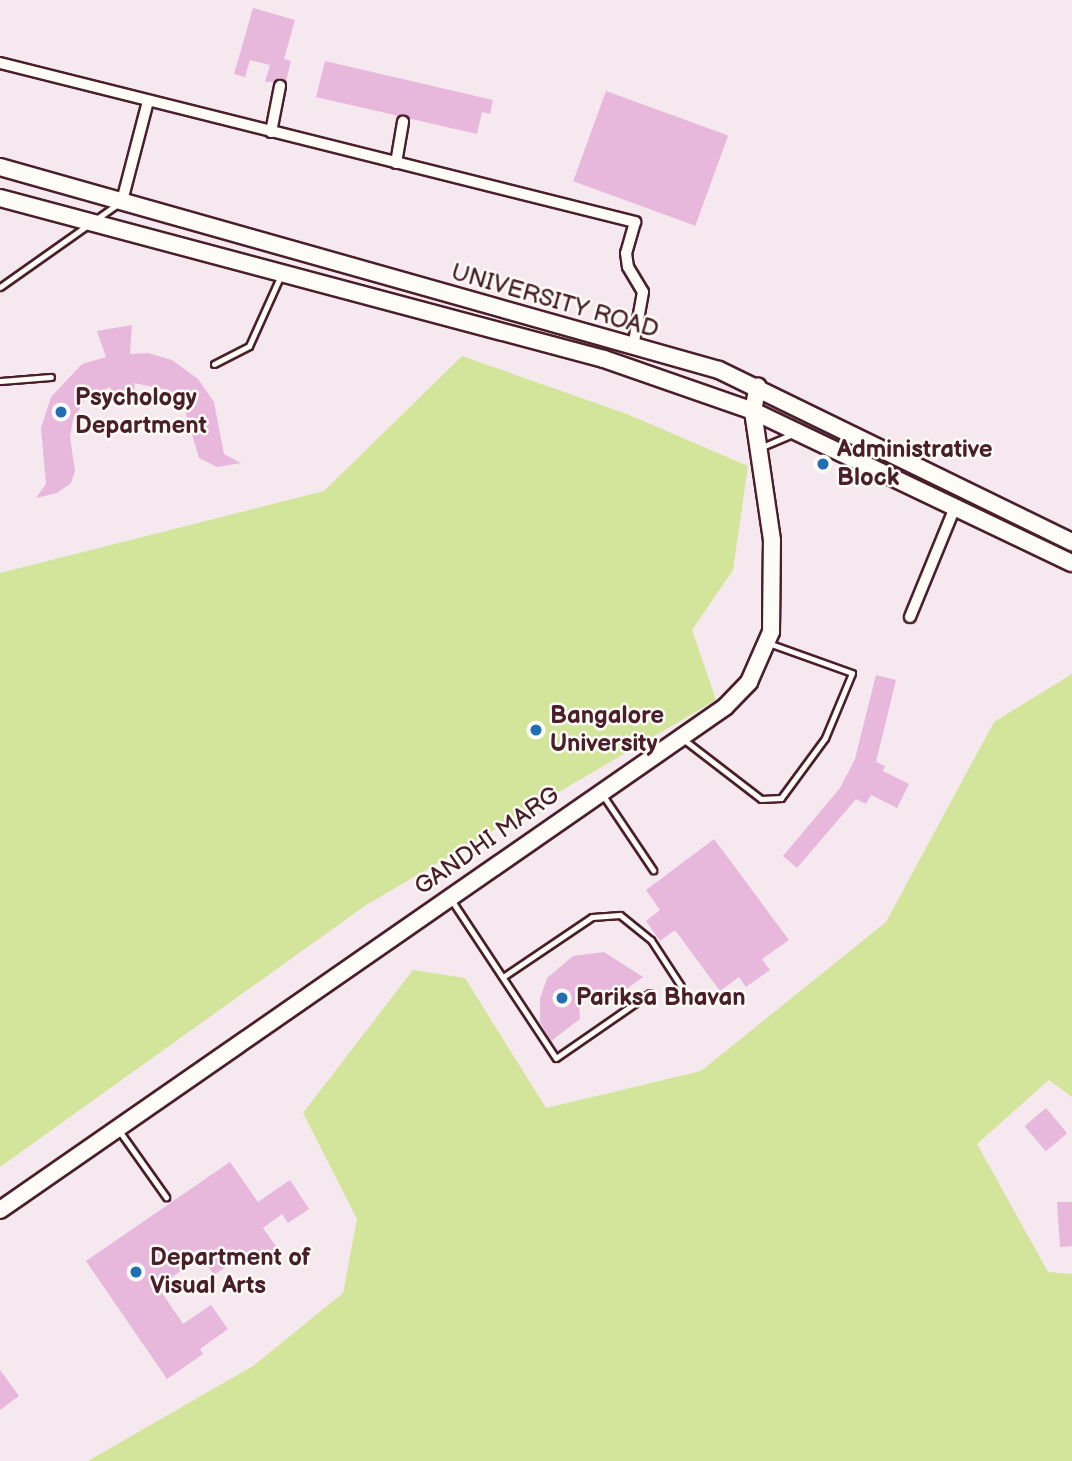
<!DOCTYPE html>
<html>
<head>
<meta charset="utf-8">
<style>
	body { margin:0 }
	#map { position:relative; width:1072px; height:1461px; overflow:hidden; background:#fdfcf7; font-family:"Balsamiq Sans",sans-serif }
	div>[style] { position:absolute }
	.built>* { inset:0; background:#f6e8ef; transform-origin:0 0 }
	.green>* { inset:0; background:#d3e59a }
	.building>* { inset:0; background:#e7b8db; transform-origin:0 0 }
	.roads { filter:drop-shadow(2px 0 #4a1f2b) drop-shadow(-2px 0 #4a1f2b) drop-shadow(0 2px #4a1f2b) drop-shadow(0 -2px #4a1f2b) }
	.service>* { height:5px; margin:-2.5px; padding:0 2.5px; transform-origin:2.5px; border-radius:2.5px; background:#fdfcf7 }
	.minor>* { height:10px; margin:-5px; padding:0 5px; transform-origin:5px; border-radius:5px; background:#fdfcf7 }
	.secondary>* { height:16px; margin:-8px; padding:0 8px; transform-origin:8px; border-radius:8px; background:#fdfcf7 }
	.dots>* { width:19px; height:19px; translate:-50% -50%; box-sizing:border-box; border:4px solid #fdfcf7; border-radius:50% }
	span { translate:-50% -50%; white-space:nowrap; text-align:center; line-height:1.15; -webkit-text-stroke:5px #fdfcf7; paint-order:stroke }
	.street-label { font-size:24px; color:#4a1f2b }
	.poi-label { font-size:24px; color:#4a1f2b; font-weight:700 }
	.left { translate:0 -50%; text-align:left }
</style>
</head>
<body>
<div id="map">
	<div class="built">
		<div style="left:0;top:0;width:1072px;height:1461px"></div>
	</div>
	<div class="green">
		<div style="clip-path:polygon(462px 356px,627px 414px,748px 466px,733px 570px,692px 630px,716px 700px,366px 905px,0 1167px,0 573px,324px 491px)"></div>
		<div style="clip-path:polygon(1072px 674px,1072px 1097px,1049px 1080px,977px 1144px,1048px 1272px,1072px 1274px,1072px 1461px,88px 1461px,253px 1366px,343px 1293px,357px 1219px,303px 1113px,413px 970px,465px 978px,546px 1108px,701px 1071px,886px 922px,994px 722px)"></div>
	</div>
	<div class="building">
		<div style="clip-path:polygon(253px 8px,295px 20px,284px 59px,291px 61px,286px 81px,265px 82px,270px 65px,250px 60px,245px 77px,234px 74px)"></div>
		<div style="clip-path:polygon(325px 61px,493px 100px,490px 114px,482px 112px,477px 134px,316px 97px)"></div>
		<div style="left:606px;top:91px;width:130px;height:96px;rotate:20deg"></div>
		<div style="clip-path:polygon(132px 325px,130px 354px,148px 353px,172px 360px,198px 379px,214px 402px,224px 454px,241px 463px,217px 467px,199px 458px,184px 407px,168px 390px,134px 383px,137px 402px,114px 406px,110px 387px,85px 400px,73px 420px,70px 437px,75px 471px,71px 483px,57px 493px,36px 498px,46px 484px,41px 428px,51px 397px,82px 364px,106px 357px,97px 331px)"></div>
		<div style="clip-path:polygon(876px 675px,896px 680px,876px 762px,885px 766px,883px 771px,909px 784px,897px 808px,871px 795px,866px 804px,856px 799px,797px 868px,783px 856px,840px 788px,855px 759px)"></div>
		<div style="clip-path:polygon(714px 839px,789px 940px,762px 959px,770px 970px,746px 987px,739px 977px,720px 991px,675px 930px,660px 941px,646px 921px,660px 910px,646px 890px)"></div>
		<div style="clip-path:polygon(604px 952px,643px 977px,611px 1000px,601px 994px,588px 994px,579px 1002px,580px 1019px,551px 1041px,540px 1022px,540px 999px,547px 978px,573px 956px)"></div>
		<div style="left:1046px;top:1108px;width:33px;height:28px;rotate:50deg"></div>
		<div style="clip-path:polygon(230px 1162px,258px 1202px,290px 1180px,309px 1209px,288px 1223px,282px 1214px,263px 1228px,278px 1249px,254px 1265px,246px 1253px,214px 1275px,197px 1250px,180px 1261px,185px 1268px,158px 1287px,183px 1324px,211px 1305px,228px 1329px,200px 1349px,203px 1354px,167px 1379px,86px 1261px)"></div>
		<div style="clip-path:polygon(1057px 1202px,1072px 1202px,1072px 1246px,1060px 1247px)"></div>
		<div style="clip-path:polygon(0 1370px,19px 1396px,0 1410px)"></div>
	</div>
	<div class="roads">
		<div class="service">
			<div style="left:0;top:287px;width:146px;rotate:-35.2deg"></div>
			<div style="left:214px;top:364px;width:39px;rotate:-27deg"></div>
			<div style="left:249px;top:346px;width:76px;rotate:-65.8deg"></div>
			<div style="left:0;top:381px;width:51px;rotate:-4.5deg"></div>
			<div style="left:762px;top:447px;width:33px;rotate:-23deg"></div>
			<div style="left:683px;top:739px;width:98px;rotate:37.6deg"></div>
			<div style="left:761px;top:799px;width:20px;rotate:-3deg"></div>
			<div style="left:781px;top:798px;width:74px;rotate:-53.7deg"></div>
			<div style="left:825px;top:738px;width:70px;rotate:-67.4deg"></div>
			<div style="left:852px;top:673px;width:89px;rotate:-160.3deg"></div>
			<div style="left:602px;top:794px;width:92px;rotate:56.1deg"></div>
			<div style="left:452px;top:901px;width:188px;rotate:56.5deg"></div>
			<div style="left:556px;top:1058px;width:114px;rotate:-34.7deg"></div>
			<div style="left:503px;top:977px;width:107px;rotate:-34deg"></div>
			<div style="left:592px;top:917px;width:28px;rotate:-4deg"></div>
			<div style="left:620px;top:915px;width:40px;rotate:39deg"></div>
			<div style="left:651px;top:940px;width:55px;rotate:56.9deg"></div>
			<div style="left:120px;top:1132px;width:80px;rotate:54.7deg"></div>
		</div>
		<div class="minor">
			<div style="left:0;top:63px;width:655px;rotate:14.06deg"></div>
			<div style="left:635px;top:222px;width:32px;rotate:106deg"></div>
			<div style="left:626px;top:253px;width:14px;rotate:82deg"></div>
			<div style="left:628px;top:267px;width:29px;rotate:59deg"></div>
			<div style="left:643px;top:292px;width:56px;rotate:100.3deg"></div>
			<div style="left:271px;top:132px;width:47px;rotate:-78.9deg"></div>
			<div style="left:396px;top:163px;width:42px;rotate:-80.3deg"></div>
			<div style="left:122px;top:201px;width:103px;rotate:-75.4deg"></div>
			<div style="left:910px;top:617px;width:121px;rotate:-67.7deg"></div>
		</div>
		<div class="secondary">
			<div style="left:0;top:167px;width:747px;rotate:15.77deg"></div>
			<div style="left:719px;top:370px;width:393px;rotate:26deg"></div>
			<div style="left:0;top:198px;width:625px;rotate:14.93deg"></div>
			<div style="left:604px;top:359px;width:158px;rotate:19.2deg"></div>
			<div style="left:753px;top:411px;width:353px;rotate:25.5deg"></div>
			<div style="left:0;top:1210px;width:882px;rotate:-34.75deg"></div>
			<div style="left:725px;top:707px;width:35px;rotate:-46deg"></div>
			<div style="left:749px;top:682px;width:55px;rotate:-66.3deg"></div>
			<div style="left:771px;top:632px;width:92px;rotate:-89.4deg"></div>
			<div style="left:772px;top:540px;width:130px;rotate:-98.4deg"></div>
			<div style="left:753px;top:411px;width:25px;rotate:-79deg"></div>
		</div>
	</div>
	<div class="dots">
		<div style="left:61px;top:412px;background:#1f6fb2"></div>
		<div style="left:823px;top:464px;background:#1f6fb2"></div>
		<div style="left:536px;top:730px;background:#1f6fb2"></div>
		<div style="left:562px;top:998px;background:#1f6fb2"></div>
		<div style="left:136px;top:1272px;background:#1f6fb2"></div>
	</div>
	<div class="street-label">
		<span style="left:555px;top:301px;rotate:16deg">UNIVERSITY ROAD</span>
		<span style="left:487px;top:841px;rotate:-35deg">GANDHI MARG</span>
	</div>
	<div class="poi-label">
		<span class="left" style="left:75px;top:412px">Psychology<br>Department</span>
		<span class="left" style="left:837px;top:464px">Administrative<br>Block</span>
		<span class="left" style="left:550px;top:730px">Bangalore<br>University</span>
		<span class="left" style="left:576px;top:998px">Pariksa Bhavan</span>
		<span class="left" style="left:150px;top:1272px">Department of<br>Visual Arts</span>
	</div>
</div>
</body>
</html>
